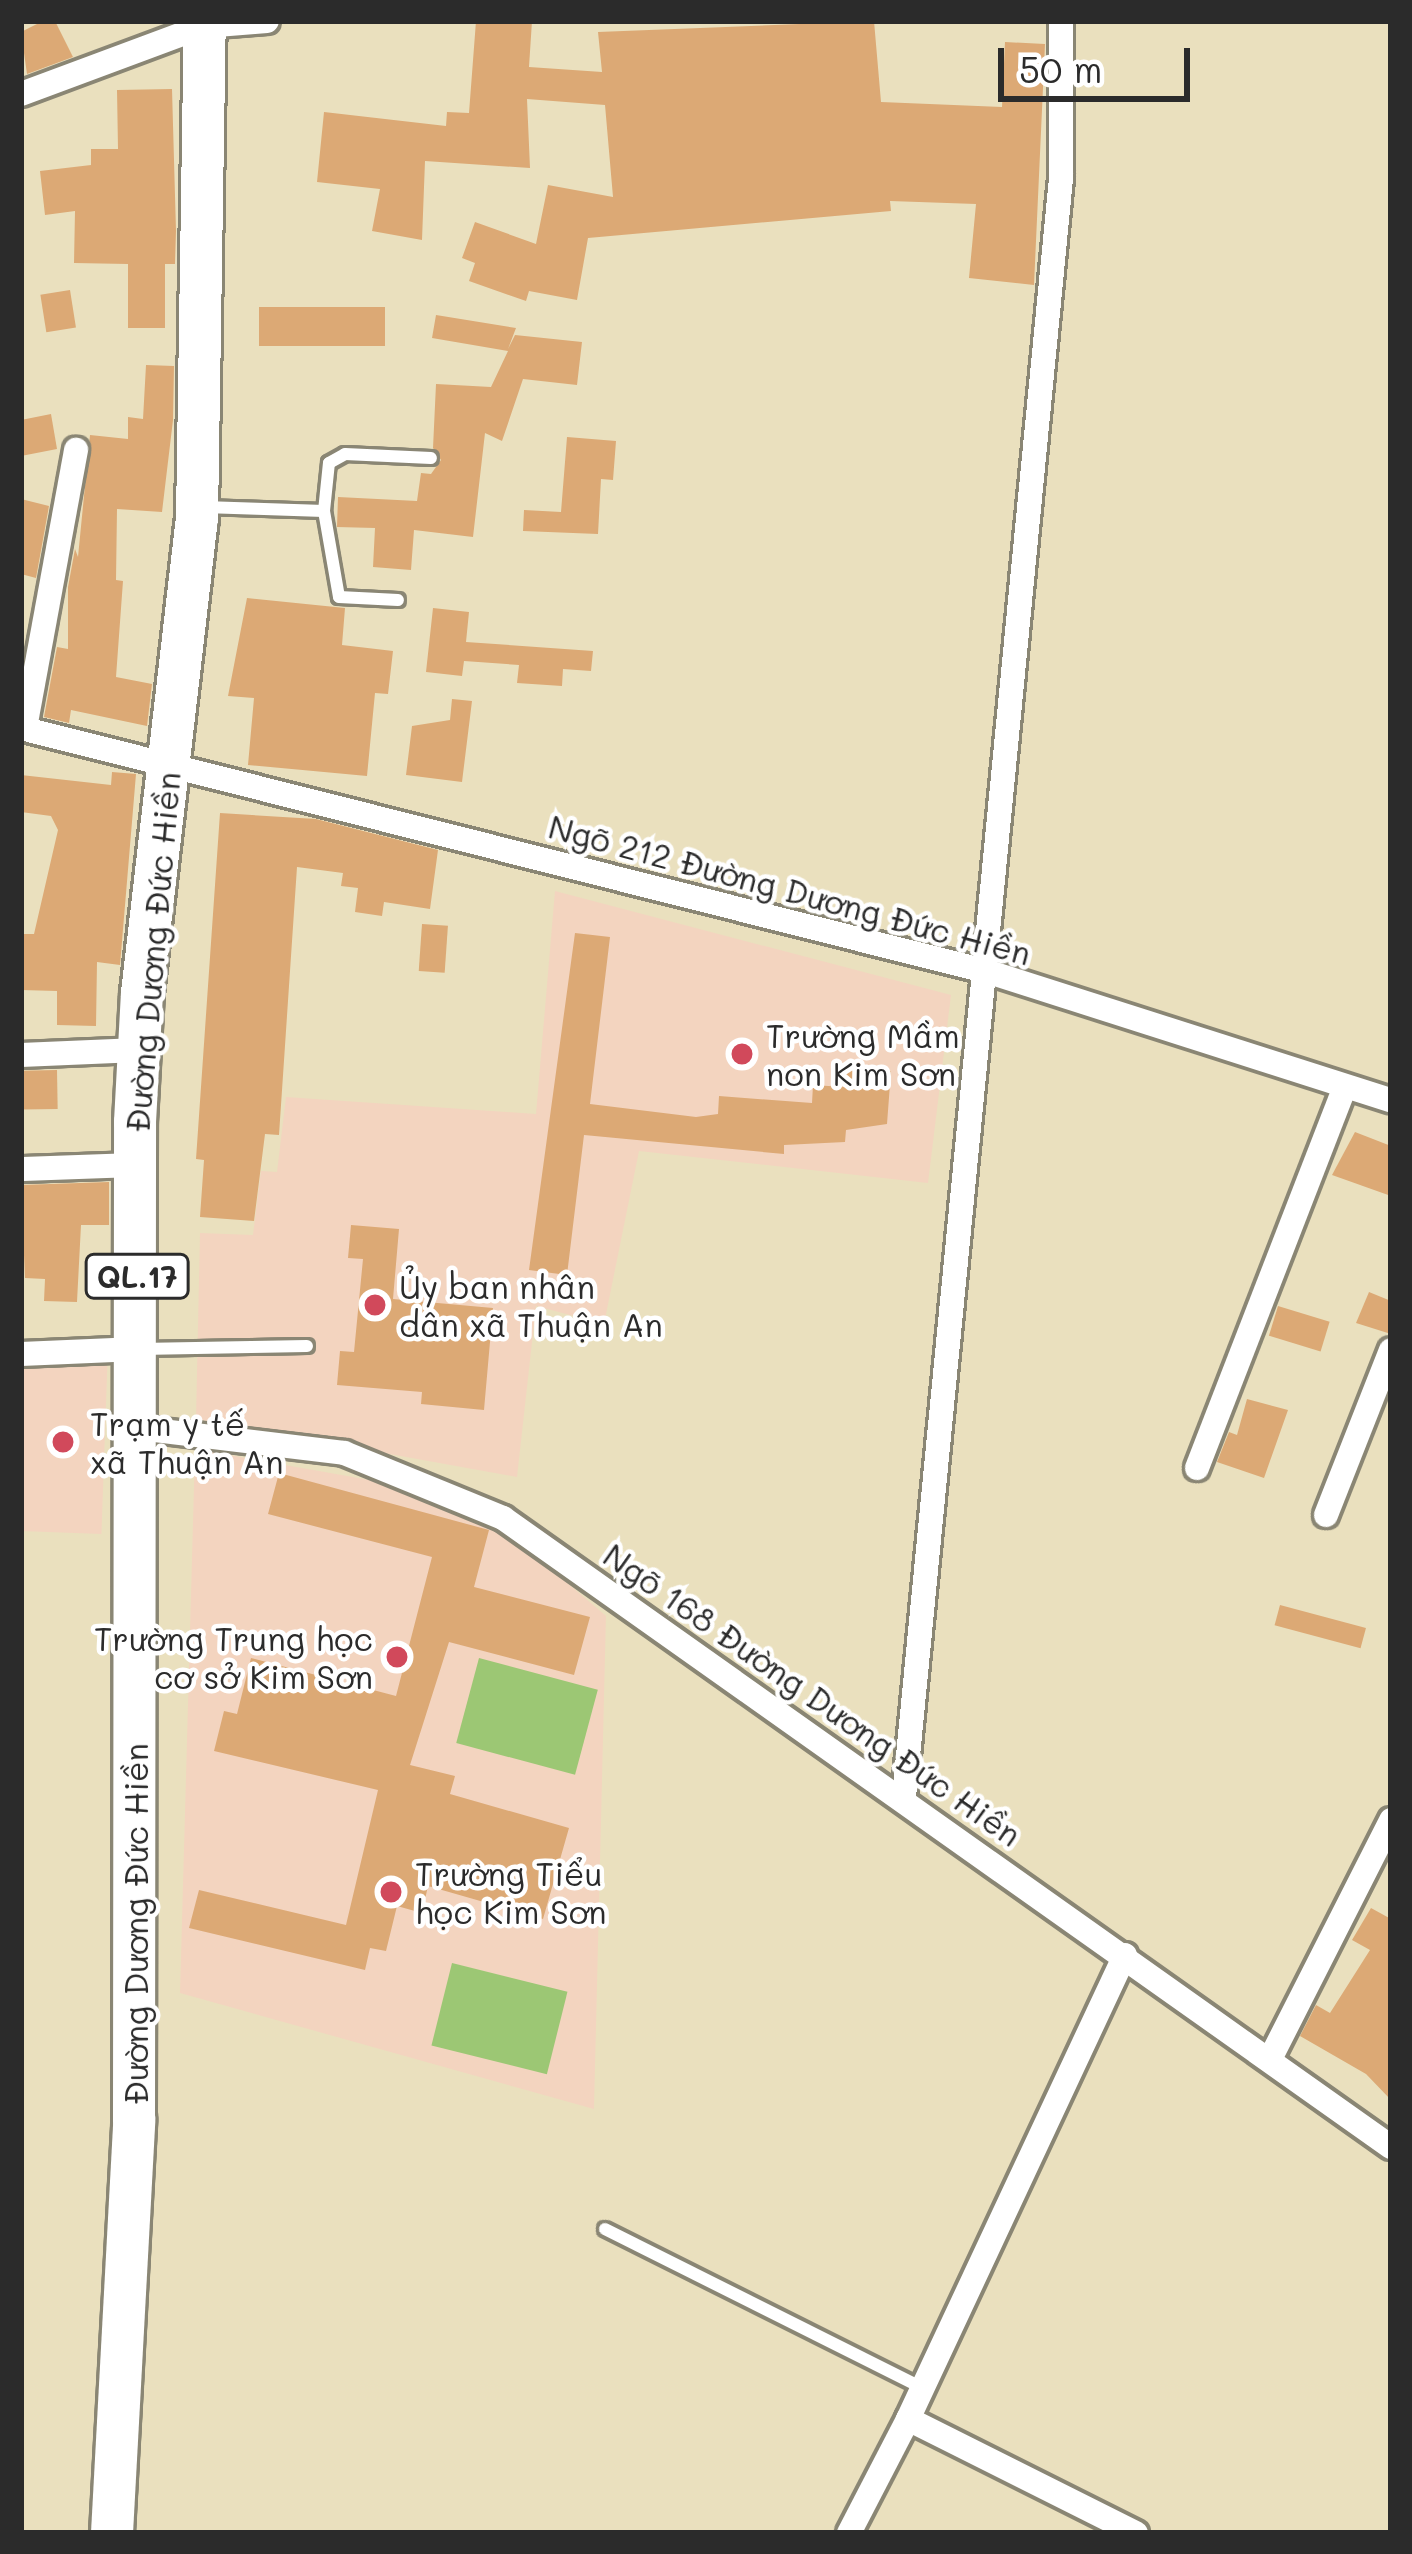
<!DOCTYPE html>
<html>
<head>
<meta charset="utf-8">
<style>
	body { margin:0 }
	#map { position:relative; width:1412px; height:2554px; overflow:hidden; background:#eae0be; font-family:Mali,sans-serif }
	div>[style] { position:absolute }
	.built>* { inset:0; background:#f3d4bf; transform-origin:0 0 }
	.green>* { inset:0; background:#9cc774; transform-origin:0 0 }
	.building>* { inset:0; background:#dca975; transform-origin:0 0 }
	.roads { filter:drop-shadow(3px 0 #8a8674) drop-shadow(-3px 0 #8a8674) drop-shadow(0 3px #8a8674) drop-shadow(0 -3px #8a8674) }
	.lane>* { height:12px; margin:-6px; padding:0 6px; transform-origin:6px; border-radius:6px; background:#fff }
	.street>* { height:24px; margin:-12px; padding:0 12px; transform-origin:12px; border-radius:12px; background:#fff }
	.highway>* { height:42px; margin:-21px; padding:0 21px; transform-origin:21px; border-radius:21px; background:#fff }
	.dots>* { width:33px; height:33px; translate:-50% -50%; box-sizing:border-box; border:6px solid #fff; border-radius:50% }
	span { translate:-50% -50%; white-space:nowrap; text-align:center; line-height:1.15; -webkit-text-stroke:9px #fff; paint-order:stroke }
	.shield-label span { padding:3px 9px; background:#fff; border:3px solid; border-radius:9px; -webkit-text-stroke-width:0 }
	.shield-label { font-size:30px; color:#2b2b2b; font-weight:700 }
	.street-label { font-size:33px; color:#2b2b2b }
	.poi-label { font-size:33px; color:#2b2b2b }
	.left { translate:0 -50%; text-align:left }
	.right { translate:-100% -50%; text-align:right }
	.frame { position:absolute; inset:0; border:24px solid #2b2b2b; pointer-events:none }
	.scale { position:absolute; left:998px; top:48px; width:192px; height:54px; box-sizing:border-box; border:6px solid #2b2b2b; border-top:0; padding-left:15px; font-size:36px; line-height:42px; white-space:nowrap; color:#2b2b2b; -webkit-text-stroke:9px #fff; paint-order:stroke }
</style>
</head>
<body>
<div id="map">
	<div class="built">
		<div style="clip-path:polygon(555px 891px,951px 995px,928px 1183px,639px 1151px,604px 1324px,536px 1306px,517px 1477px,196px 1419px,200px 1233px,253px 1235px,261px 1171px,277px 1172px,286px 1097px,536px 1114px)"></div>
		<div style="left:108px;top:1347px;width:187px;height:87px;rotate:92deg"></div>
		<div style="clip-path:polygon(195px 1449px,426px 1490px,517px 1540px,606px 1616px,594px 2109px,180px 1993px)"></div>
	</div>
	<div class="green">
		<div style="left:479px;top:1658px;width:123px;height:88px;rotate:15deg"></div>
		<div style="left:452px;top:1963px;width:119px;height:85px;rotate:14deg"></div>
	</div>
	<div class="building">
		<div style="clip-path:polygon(43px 21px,55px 21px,73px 57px,27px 74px,21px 32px)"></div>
		<div style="clip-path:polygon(476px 21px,532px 21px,529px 67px,602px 72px,598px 32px,874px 21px,881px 102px,1002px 107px,1005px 42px,1045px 44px,1034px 285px,969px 278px,976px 204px,890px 201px,891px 211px,588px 238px,577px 300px,529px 291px,526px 301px,469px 281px,475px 263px,462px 258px,475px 222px,536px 244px,548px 185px,613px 197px,605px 105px,527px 99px,530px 168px,425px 161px,422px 240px,372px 231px,380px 189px,317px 182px,324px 112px,446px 126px,447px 112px,469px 113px)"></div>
		<div style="clip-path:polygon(172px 89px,176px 231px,175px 264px,165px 264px,165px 328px,128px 328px,128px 264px,74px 263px,75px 211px,45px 215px,40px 171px,91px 165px,91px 149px,118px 149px,117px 90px)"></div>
		<div style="left:70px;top:290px;width:38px;height:30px;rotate:81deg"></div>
		<div style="left:259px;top:307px;width:126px;height:39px"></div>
		<div style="clip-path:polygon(436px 315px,516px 328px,508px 349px,515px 335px,582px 342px,577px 385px,523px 379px,502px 441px,485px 433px,473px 537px,414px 530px,411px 570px,373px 567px,375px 528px,337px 527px,338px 497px,417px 501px,421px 473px,431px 474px,441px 460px,433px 448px,436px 384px,491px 387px,508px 351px,432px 338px)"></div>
		<div style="clip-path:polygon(146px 365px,174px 366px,173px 420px,162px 512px,117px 509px,116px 580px,123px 581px,116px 677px,152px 684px,147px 726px,71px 710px,69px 723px,44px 717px,57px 647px,68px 649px,68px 587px,75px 549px,78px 557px,90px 435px,128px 439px,128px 417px,143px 419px)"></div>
		<div style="clip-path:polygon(51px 414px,57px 449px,21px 456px,21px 420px)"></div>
		<div style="clip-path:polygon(567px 437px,616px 441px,613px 480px,601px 479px,598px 534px,523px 531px,524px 510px,561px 512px)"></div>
		<div style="clip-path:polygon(21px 499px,49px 506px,36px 578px,21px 574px)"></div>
		<div style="clip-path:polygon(247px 598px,345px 608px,342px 645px,393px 651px,388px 694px,375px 693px,367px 776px,248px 765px,254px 698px,228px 696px)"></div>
		<div style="clip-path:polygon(433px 608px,469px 612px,466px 642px,593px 651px,591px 671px,563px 669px,562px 686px,517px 683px,519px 665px,464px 661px,462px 676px,426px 672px)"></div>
		<div style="clip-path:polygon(452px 699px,472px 701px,462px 782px,406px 775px,412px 726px,450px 720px)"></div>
		<div style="clip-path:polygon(112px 772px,136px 774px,120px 965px,97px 962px,96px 1026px,57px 1025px,57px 991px,21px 990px,21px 934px,34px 934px,58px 830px,51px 816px,21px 812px,21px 775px,111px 785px)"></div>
		<div style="clip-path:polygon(220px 813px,316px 819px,438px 850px,430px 909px,384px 902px,382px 916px,355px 912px,358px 888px,341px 886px,343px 873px,297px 867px,279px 1135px,265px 1134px,254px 1221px,200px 1217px,204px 1160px,196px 1159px)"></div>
		<div style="left:422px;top:924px;width:26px;height:47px;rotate:4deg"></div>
		<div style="clip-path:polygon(575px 933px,610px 937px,590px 1104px,696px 1117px,718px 1114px,719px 1096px,812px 1103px,813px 1085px,844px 1087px,845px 1068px,891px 1071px,887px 1124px,846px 1130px,845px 1142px,784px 1145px,784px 1154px,584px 1135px,567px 1275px,529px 1270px)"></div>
		<div style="left:57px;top:1070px;width:39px;height:36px;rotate:89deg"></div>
		<div style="clip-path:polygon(1355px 1132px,1391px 1146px,1391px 1196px,1332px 1175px)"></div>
		<div style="clip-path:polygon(109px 1182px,109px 1225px,81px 1225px,77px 1302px,44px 1301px,45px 1279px,25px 1278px,21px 1185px)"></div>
		<div style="clip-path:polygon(351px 1225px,399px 1229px,393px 1299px,493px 1308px,484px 1410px,421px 1404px,422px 1392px,337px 1385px,340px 1351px,354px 1352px,363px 1259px,348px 1258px)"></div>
		<div style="clip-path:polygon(1369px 1292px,1391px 1301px,1391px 1334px,1356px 1323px)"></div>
		<div style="left:1278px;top:1306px;width:54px;height:31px;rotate:17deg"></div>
		<div style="clip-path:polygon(1247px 1399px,1288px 1410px,1264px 1478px,1217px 1462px,1229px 1432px,1237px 1435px)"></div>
		<div style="clip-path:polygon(279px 1473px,489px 1530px,474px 1587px,590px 1617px,574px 1675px,449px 1642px,410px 1765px,455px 1776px,450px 1794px,569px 1828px,543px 1919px,428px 1886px,422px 1913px,397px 1906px,386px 1951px,370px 1948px,365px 1970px,189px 1928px,199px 1890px,346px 1925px,378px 1790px,214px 1751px,224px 1711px,237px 1714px,251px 1658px,396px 1696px,432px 1557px,268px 1514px)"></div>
		<div style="left:1280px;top:1605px;width:89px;height:21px;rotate:15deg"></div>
		<div style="clip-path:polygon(1371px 1908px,1391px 1919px,1391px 2100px,1366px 2074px,1300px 2036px,1316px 2005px,1330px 2013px,1370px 1950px,1352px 1940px)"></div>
	</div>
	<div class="roads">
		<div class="lane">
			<div style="left:204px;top:507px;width:120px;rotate:1.9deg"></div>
			<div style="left:324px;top:511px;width:48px;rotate:-84.1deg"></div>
			<div style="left:329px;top:463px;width:18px;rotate:-29deg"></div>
			<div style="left:345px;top:454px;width:86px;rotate:2.7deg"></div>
			<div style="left:324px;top:511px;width:87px;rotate:80.1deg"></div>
			<div style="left:339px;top:597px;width:59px;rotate:2.9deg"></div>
			<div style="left:140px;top:1349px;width:167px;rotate:-1deg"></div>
			<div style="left:605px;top:2229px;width:355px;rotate:26.6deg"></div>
		</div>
		<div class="street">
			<div style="left:21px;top:94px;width:195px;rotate:-20.4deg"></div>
			<div style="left:204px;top:26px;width:63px;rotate:-4.5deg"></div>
			<div style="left:21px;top:728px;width:998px;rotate:14.15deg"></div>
			<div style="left:989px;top:972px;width:422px;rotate:17.7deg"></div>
			<div style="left:25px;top:728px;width:283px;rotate:-79.6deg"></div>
			<div style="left:21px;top:1055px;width:117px;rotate:-2.4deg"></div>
			<div style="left:21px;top:1169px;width:115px;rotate:-2deg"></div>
			<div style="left:21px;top:1354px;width:116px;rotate:-2.5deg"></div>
			<div style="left:138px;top:1428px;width:208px;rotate:6.9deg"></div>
			<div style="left:344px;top:1453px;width:172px;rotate:22.2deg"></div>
			<div style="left:503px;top:1518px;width:1088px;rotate:35.31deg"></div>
			<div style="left:1197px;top:1468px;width:409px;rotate:-68.8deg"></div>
			<div style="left:1326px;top:1515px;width:177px;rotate:-68.5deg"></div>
			<div style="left:904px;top:1797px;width:1627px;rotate:-84.46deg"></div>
			<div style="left:1061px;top:178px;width:157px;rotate:-90deg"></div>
			<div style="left:1125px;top:1955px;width:512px;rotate:115.06deg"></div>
			<div style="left:908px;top:2419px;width:255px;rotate:26.6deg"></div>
			<div style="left:1270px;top:2059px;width:268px;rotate:-63.1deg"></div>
			<div style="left:849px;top:2533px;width:128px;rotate:-62.6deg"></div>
		</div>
		<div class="highway">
			<div style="left:112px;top:2533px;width:413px;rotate:-86.9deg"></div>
			<div style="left:134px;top:2121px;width:999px;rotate:-89.94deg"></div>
			<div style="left:135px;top:1122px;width:129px;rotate:-86.9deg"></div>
			<div style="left:142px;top:993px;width:478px;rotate:-83.4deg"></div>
			<div style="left:197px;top:518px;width:497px;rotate:-89.1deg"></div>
		</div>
	</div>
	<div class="dots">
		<div style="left:742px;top:1054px;background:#d1495b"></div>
		<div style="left:375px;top:1305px;background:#d1495b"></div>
		<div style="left:63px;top:1442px;background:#d1495b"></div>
		<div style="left:397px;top:1657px;background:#d1495b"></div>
		<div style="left:391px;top:1892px;background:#d1495b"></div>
	</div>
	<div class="shield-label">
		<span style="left:137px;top:1276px">QL.17</span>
	</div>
	<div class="street-label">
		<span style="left:790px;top:889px;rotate:15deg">Ngõ 212 Đường Dương Đức Hiền</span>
		<span style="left:152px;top:952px;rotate:-85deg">Đường Dương Đức Hiền</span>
		<span style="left:813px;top:1694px;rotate:35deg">Ngõ 168 Đường Dương Đức Hiền</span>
		<span style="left:135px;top:1924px;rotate:-90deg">Đường Dương Đức Hiền</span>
	</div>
	<div class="poi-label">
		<span class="left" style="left:766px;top:1054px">Trường Mầm<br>non Kim Sơn</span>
		<span class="left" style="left:399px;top:1305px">Ủy ban nhân<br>dân xã Thuận An</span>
		<span class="left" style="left:90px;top:1442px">Trạm y tế<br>xã Thuận An</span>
		<span class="right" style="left:373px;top:1657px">Trường Trung học<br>cơ sở Kim Sơn</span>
		<span class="left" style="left:415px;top:1892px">Trường Tiểu<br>học Kim Sơn</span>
	</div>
	<div class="frame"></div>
	<div class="scale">50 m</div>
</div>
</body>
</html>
